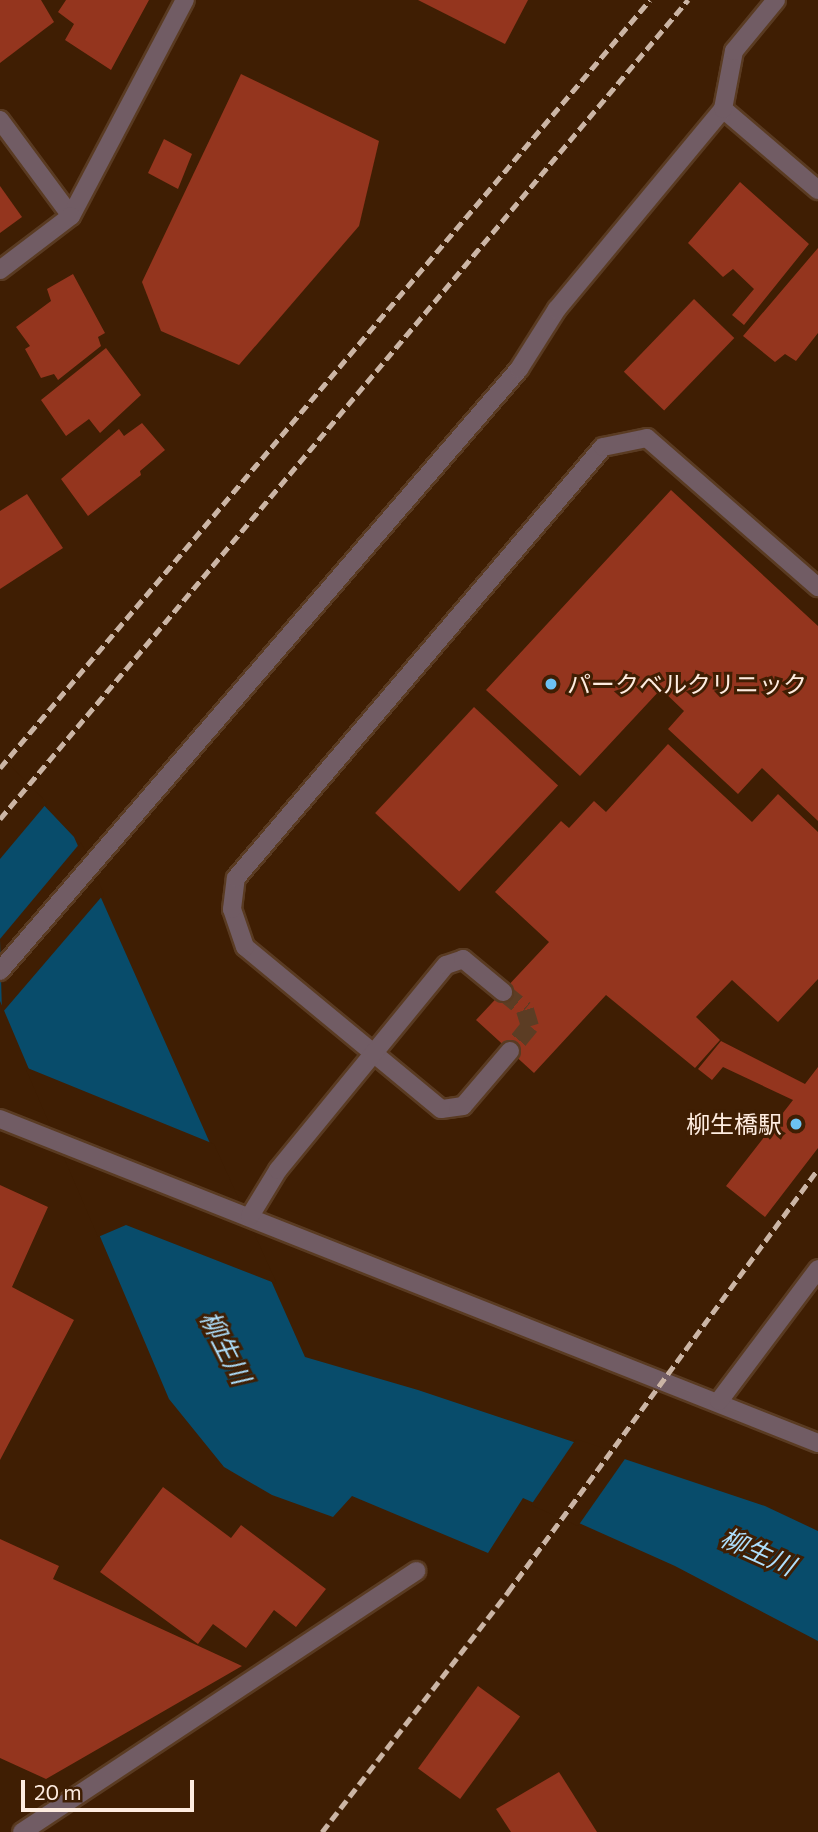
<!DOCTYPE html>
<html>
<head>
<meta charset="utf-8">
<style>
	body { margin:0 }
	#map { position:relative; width:818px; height:1832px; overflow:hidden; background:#3f1e03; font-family:Commissioner,"Noto Sans JP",sans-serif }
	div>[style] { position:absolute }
	.water>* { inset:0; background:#084c6b }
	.pier>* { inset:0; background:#3f1e03 }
	.building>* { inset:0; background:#94351e; transform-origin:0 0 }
	.minor-tunnel>* { height:18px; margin-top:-9px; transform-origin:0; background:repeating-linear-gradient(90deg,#5c3d24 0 18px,transparent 0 27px) }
	.roads { filter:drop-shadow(2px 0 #5a3b22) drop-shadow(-2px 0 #5a3b22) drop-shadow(0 2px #5a3b22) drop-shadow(0 -2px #5a3b22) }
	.minor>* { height:18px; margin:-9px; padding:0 9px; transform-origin:9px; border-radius:9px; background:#715c64 }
	.rail>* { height:5px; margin-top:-2.5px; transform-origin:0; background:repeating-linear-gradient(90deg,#cbb5a5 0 10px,transparent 0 15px) }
	.dots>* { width:19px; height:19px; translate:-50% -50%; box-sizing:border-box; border:4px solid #3f1e03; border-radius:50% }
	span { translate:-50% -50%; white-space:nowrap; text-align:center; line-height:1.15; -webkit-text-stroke:6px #3f1e03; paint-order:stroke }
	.poi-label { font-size:24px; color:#feece0 }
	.left { translate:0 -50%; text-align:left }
	.right { translate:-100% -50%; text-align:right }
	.water-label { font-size:26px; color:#aedffc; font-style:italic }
	.scale { position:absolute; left:21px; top:1780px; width:173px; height:32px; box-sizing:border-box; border:4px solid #feece0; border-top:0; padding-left:9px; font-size:21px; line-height:24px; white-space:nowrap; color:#feece0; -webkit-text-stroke:5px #3f1e03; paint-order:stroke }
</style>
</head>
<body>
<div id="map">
	<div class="water">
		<div style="clip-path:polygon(0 759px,74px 837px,305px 1357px,418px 1390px,765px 1506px,818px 1531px,818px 1641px,675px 1566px,523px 1498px,488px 1553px,352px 1496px,333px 1517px,272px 1495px,224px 1467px,169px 1399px,0 1001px)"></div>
	</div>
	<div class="pier">
		<div style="clip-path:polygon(0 755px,47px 803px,0 859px)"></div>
		<div style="clip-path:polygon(81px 842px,104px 894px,2px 1013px,0 939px)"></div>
		<div style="clip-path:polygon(25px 1067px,214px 1144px,277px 1284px,126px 1225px,98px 1237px)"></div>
		<div style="clip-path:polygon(576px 1439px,627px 1456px,578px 1526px,531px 1505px)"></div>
	</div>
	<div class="building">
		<div style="clip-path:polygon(0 0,41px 0,54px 22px,0 63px)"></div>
		<div style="clip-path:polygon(66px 0,149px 0,111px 70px,65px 40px,74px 24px,58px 12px)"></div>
		<div style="clip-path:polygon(418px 0,528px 0,505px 44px)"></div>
		<div style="clip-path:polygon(241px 74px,379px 141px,359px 226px,239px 365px,161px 331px,142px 282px)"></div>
		<div style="clip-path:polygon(164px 139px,192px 154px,178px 189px,148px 173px)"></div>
		<div style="clip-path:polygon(740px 182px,809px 244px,744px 325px,732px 315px,754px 289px,733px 269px,723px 277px,688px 243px)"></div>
		<div style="clip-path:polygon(0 186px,22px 217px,0 233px)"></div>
		<div style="clip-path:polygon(818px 248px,818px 333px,796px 361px,785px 354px,775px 362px,743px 336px)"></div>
		<div style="clip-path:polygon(73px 274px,105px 333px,98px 337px,101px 346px,58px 380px,54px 374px,41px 378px,25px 349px,30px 346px,16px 327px,51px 301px,47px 289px)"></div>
		<div style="left:694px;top:299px;width:56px;height:101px;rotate:44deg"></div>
		<div style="clip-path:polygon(106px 348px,141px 395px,100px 433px,89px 419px,66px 436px,41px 400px)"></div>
		<div style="clip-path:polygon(142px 423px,165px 450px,140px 471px,141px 475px,88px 516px,61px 479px,119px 429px,124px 436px)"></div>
		<div style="clip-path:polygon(671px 490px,818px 626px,818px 821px,762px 768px,738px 794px,668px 729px,684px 711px,661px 689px,580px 776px,486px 690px)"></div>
		<div style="clip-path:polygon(27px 494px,63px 548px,0 589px,0 511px)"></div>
		<div style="left:474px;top:707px;width:115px;height:145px;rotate:43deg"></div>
		<div style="clip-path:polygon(668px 744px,752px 822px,778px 794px,818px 832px,818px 979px,778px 1022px,732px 980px,696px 1017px,720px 1040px,695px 1068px,606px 995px,534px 1073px,476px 1020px,549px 942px,495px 892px,561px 821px,569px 828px,594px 801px,606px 812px)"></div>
		<div style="clip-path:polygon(721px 1041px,805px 1084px,818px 1067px,818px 1148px,765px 1217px,726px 1186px,793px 1100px,723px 1067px,712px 1080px,698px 1069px)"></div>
		<div style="clip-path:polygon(0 1185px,48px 1207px,12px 1287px,74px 1320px,0 1460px)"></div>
		<div style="clip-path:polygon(163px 1487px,231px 1538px,241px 1525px,326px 1589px,296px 1627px,274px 1610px,246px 1648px,213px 1624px,198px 1644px,100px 1572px)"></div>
		<div style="clip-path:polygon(0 1539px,59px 1566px,53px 1579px,242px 1666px,46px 1779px,0 1758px)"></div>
		<div style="left:478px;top:1686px;width:52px;height:102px;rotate:36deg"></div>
		<div style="clip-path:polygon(559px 1772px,597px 1832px,511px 1832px,496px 1809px)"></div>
	</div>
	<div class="minor-tunnel">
		<div style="left:503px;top:992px;width:28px;rotate:39deg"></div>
		<div style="left:525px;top:1010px;width:17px;rotate:73deg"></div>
		<div style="left:530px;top:1026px;width:32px;rotate:129deg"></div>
	</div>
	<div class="roads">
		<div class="minor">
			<div style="left:723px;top:109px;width:125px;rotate:40.5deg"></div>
			<div style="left:0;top:120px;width:119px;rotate:53.5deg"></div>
			<div style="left:71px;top:216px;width:244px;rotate:-62.2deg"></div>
			<div style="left:0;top:270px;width:89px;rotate:-37.3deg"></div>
			<div style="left:0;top:971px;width:795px;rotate:-49.23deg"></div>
			<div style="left:519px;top:369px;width:71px;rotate:-57.7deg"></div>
			<div style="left:557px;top:309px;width:260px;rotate:-50.3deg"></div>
			<div style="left:723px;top:109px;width:59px;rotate:-79.3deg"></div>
			<div style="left:734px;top:51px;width:66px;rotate:-50.5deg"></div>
			<div style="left:510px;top:1051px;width:72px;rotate:130.5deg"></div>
			<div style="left:463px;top:1106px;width:22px;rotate:172deg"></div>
			<div style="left:441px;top:1109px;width:254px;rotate:-140.4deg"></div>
			<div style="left:245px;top:947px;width:40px;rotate:-108.9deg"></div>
			<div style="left:232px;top:909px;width:31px;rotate:-83deg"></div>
			<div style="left:236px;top:878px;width:566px;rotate:-49.59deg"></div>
			<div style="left:603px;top:447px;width:45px;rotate:-11.6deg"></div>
			<div style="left:647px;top:438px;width:227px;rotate:41.1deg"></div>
			<div style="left:0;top:1119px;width:880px;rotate:21.61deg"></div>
			<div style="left:250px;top:1216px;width:54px;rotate:-58.7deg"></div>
			<div style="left:278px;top:1170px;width:265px;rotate:-50.7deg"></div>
			<div style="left:446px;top:965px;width:18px;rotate:-19deg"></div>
			<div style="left:463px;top:959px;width:52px;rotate:39.5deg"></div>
			<div style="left:719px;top:1401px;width:165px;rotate:-53.1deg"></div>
			<div style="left:22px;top:1832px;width:473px;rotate:-33.5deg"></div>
		</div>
	</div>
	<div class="rail">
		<div style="left:0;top:768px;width:1006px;rotate:-49.76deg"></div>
		<div style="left:0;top:819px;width:1070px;rotate:-49.97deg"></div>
		<div style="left:322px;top:1832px;width:304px;rotate:-52.2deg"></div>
		<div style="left:508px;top:1592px;width:524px;rotate:-53.76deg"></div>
	</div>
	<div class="dots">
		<div style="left:551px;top:684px;background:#6cc2f3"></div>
		<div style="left:796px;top:1124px;background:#6cc2f3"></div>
	</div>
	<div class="poi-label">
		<span class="left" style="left:567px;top:684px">パークベルクリニック</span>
		<span class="right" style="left:782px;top:1124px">柳生橋駅</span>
	</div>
	<div class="water-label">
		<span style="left:226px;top:1347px;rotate:63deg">柳生川</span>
		<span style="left:758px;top:1551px;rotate:24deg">柳生川</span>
	</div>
	<div class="scale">20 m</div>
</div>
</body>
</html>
